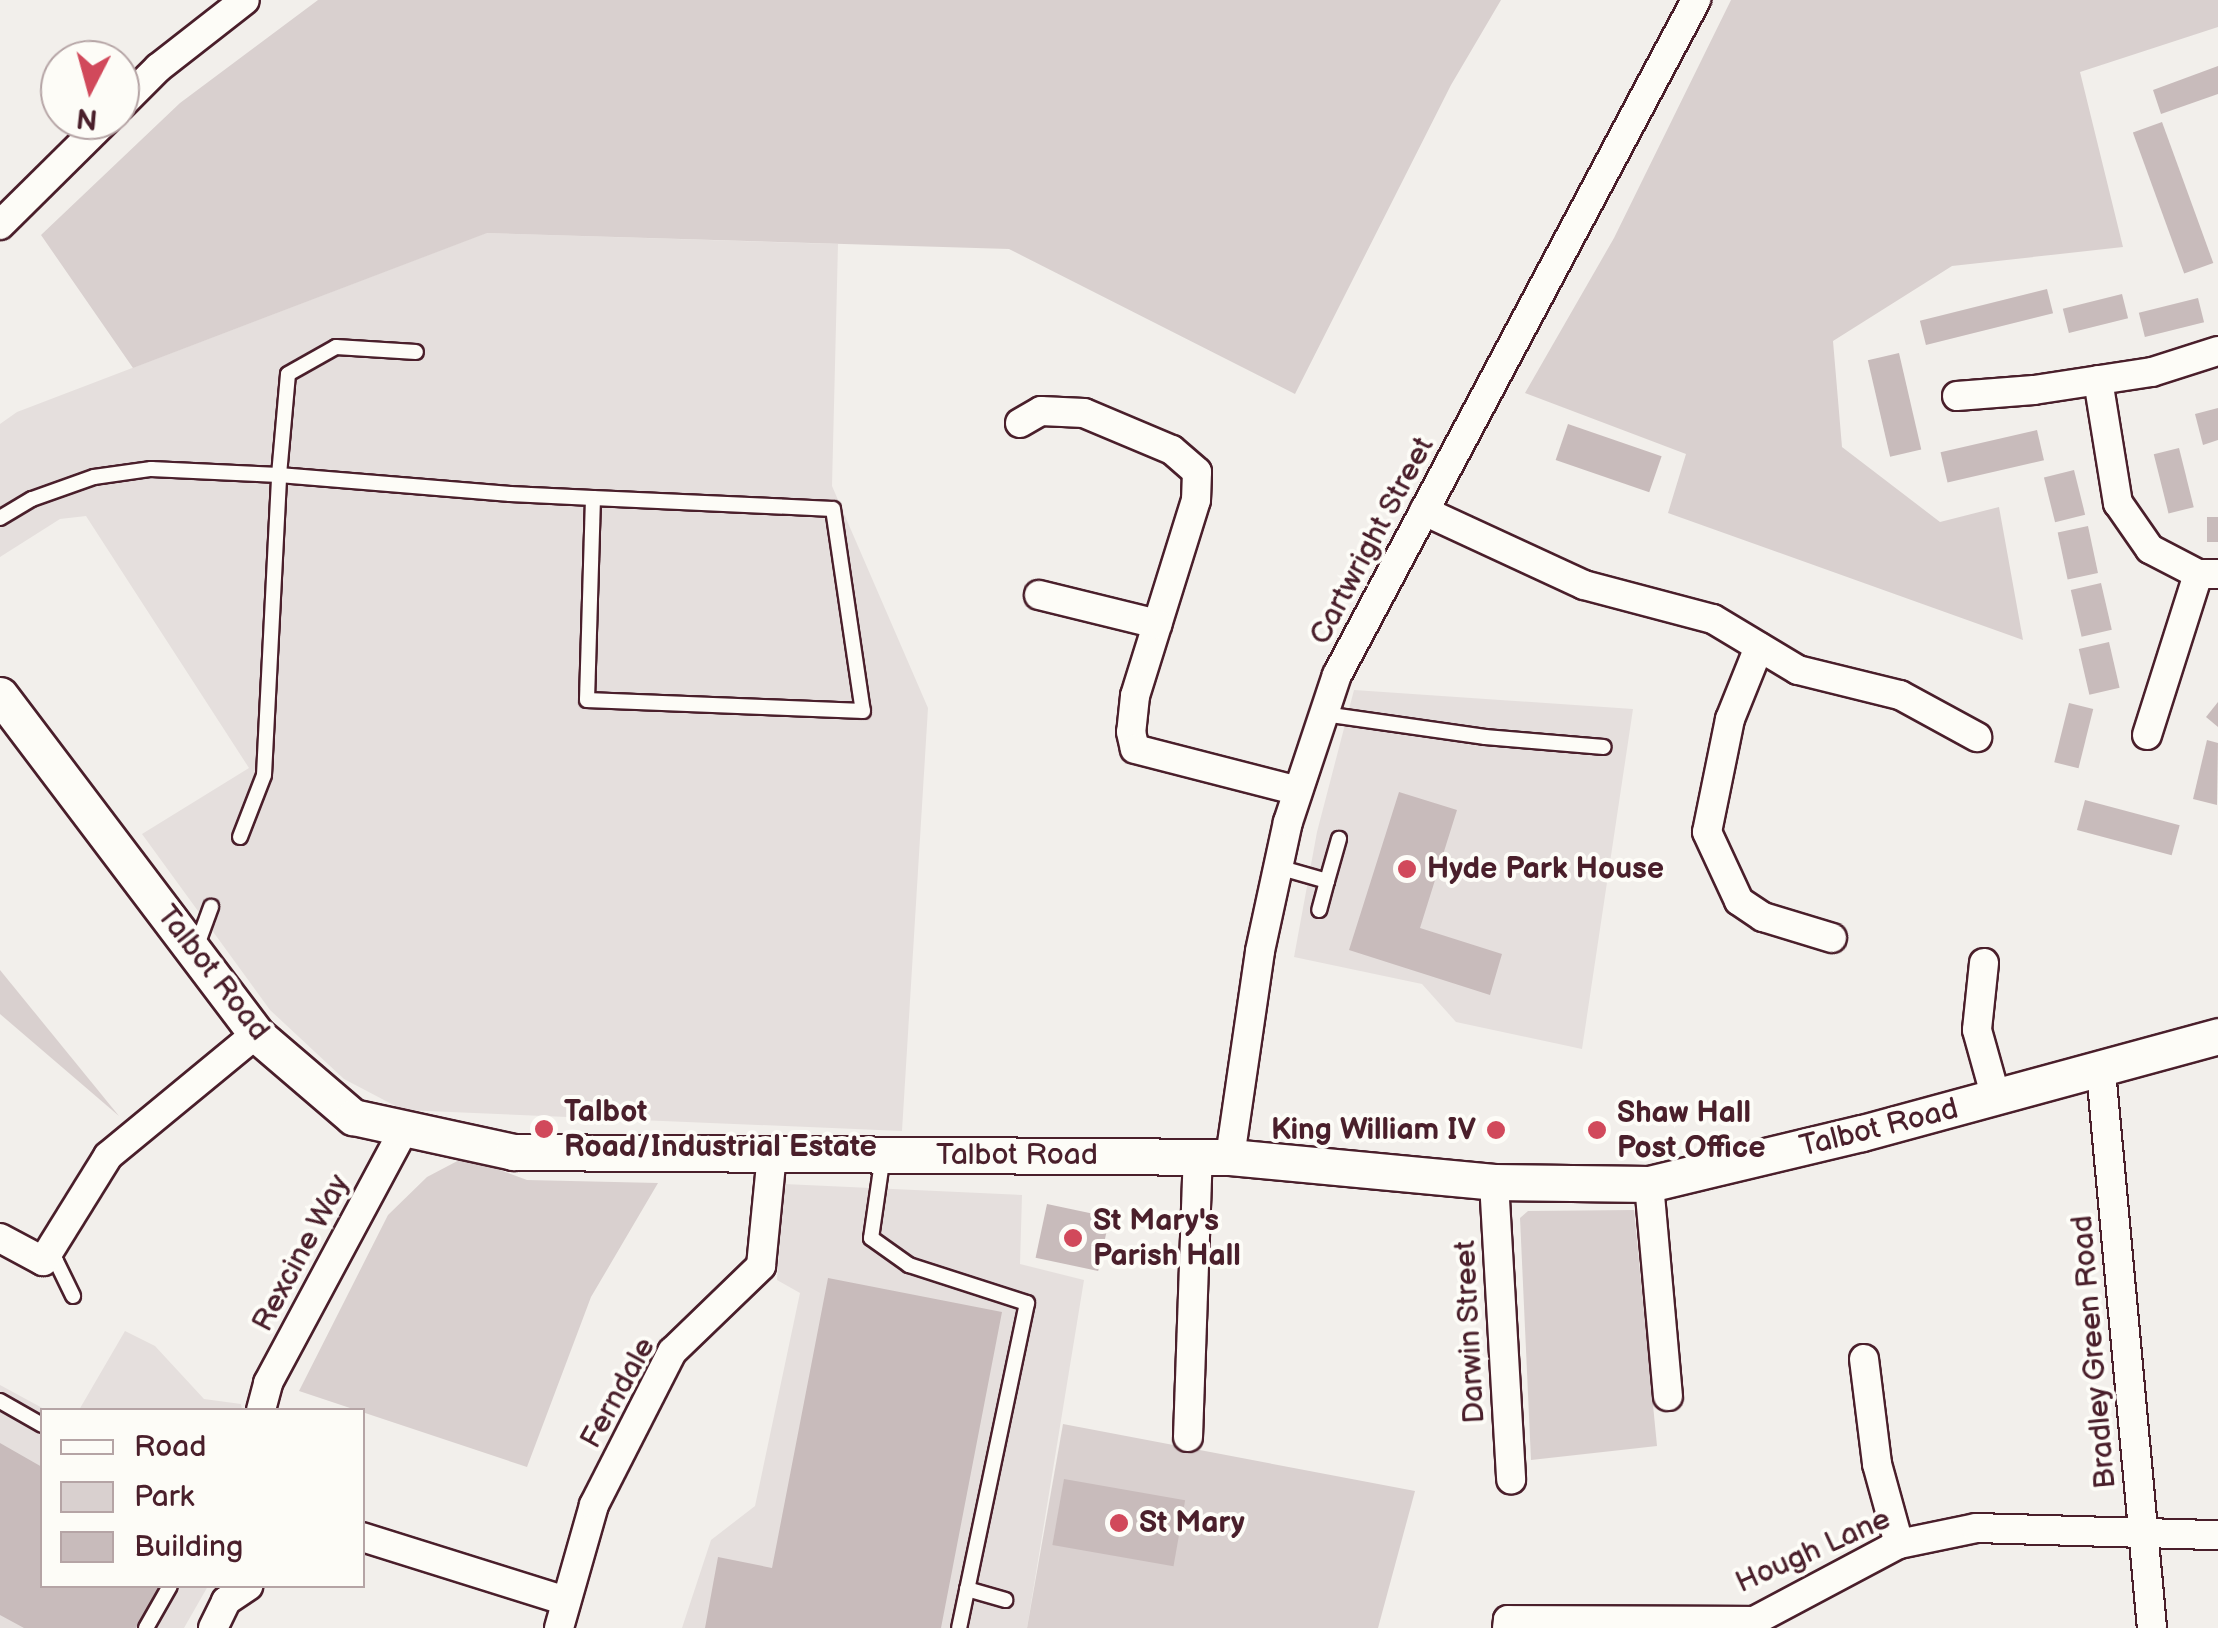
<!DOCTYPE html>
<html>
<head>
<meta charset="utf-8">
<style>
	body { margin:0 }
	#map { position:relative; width:2218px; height:1628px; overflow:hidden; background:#f2efeb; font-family:"Balsamiq Sans",sans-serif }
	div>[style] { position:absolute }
	.built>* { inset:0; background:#e5dfdd }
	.green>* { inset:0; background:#d9d0cf }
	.building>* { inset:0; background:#c8bbbb; transform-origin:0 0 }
	.roads { filter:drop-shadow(2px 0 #4a1f2b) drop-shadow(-2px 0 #4a1f2b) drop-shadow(0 2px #4a1f2b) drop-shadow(0 -2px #4a1f2b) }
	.service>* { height:14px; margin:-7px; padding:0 7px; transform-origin:7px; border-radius:7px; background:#fdfcf7 }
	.minor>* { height:28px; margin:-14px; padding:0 14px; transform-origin:14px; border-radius:14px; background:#fdfcf7 }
	.tertiary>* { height:35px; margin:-17.5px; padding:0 17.5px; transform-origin:17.5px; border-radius:17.5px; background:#fdfcf7 }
	.dots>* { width:28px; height:28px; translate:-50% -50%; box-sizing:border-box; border:5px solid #fdfcf7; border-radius:50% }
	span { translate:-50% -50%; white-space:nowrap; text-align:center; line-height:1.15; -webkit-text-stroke:8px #fdfcf7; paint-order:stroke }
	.street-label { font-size:30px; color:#4a1f2b }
	.poi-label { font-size:30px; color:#4a1f2b; font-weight:700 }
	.left { translate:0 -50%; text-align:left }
	.right { translate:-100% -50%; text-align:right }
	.legend { position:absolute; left:40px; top:1408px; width:325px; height:180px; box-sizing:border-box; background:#fdfcf7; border:2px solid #b5a4a5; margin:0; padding:12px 18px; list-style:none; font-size:30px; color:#4a1f2b }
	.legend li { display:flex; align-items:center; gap:20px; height:50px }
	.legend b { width:50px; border:2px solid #b5a4a5 }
	.north { position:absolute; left:40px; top:40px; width:100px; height:100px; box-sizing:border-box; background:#fdfcf7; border:2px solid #b5a4a5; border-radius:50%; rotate:186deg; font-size:28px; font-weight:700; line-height:40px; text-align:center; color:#4a1f2b }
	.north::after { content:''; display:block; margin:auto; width:35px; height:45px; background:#d1495b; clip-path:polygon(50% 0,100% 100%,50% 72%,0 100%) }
</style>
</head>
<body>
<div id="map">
	<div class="built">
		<div style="clip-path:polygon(486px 233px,838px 244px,832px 486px,928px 708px,902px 1131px,403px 1110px,344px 1079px,270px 1010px,142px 834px,249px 768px,86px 516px,60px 519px,0 557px,0 424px,17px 412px)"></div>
		<div style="clip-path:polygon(1354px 690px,1633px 709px,1582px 1049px,1456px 1022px,1422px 984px,1294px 957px,1317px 832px)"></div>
		<div style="clip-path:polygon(784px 1184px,1022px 1195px,1020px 1264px,1084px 1280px,1027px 1628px,682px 1628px,711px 1540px,755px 1506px,800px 1293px,777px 1280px)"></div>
		<div style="clip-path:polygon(125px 1331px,155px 1346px,204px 1399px,241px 1404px,242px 1410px,79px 1410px)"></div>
		<div style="clip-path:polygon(0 1385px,46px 1410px,42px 1410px,42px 1586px,208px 1586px,184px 1628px,0 1628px)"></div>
	</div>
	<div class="green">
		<div style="clip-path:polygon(318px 0,1501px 0,1451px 85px,1295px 394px,1009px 249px,487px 233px,133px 368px,41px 235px,180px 103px)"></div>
		<div style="clip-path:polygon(1731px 0,2218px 0,2218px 27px,2080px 72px,2123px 247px,1952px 266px,1833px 341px,1842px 447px,1940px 522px,1999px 507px,2023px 640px,1668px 513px,1686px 454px,1525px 393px,1614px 238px)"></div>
		<div style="clip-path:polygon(0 970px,119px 1116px,0 1014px)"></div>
		<div style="clip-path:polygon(465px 1157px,527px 1180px,658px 1183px,591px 1297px,527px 1467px,299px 1391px,388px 1215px,427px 1177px)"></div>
		<div style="clip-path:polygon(1634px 1210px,1657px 1446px,1531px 1460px,1520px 1218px,1528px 1211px)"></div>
		<div style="clip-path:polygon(1063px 1424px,1415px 1491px,1378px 1628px,1027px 1628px)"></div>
	</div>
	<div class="building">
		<div style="clip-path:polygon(2218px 66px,2218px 94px,2161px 114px,2153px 90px)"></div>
		<div style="left:2162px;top:122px;width:150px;height:31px;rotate:70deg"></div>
		<div style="left:2047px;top:289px;width:25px;height:131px;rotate:76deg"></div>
		<div style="left:2122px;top:294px;width:25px;height:61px;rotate:76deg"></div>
		<div style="left:2198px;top:298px;width:25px;height:61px;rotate:76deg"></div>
		<div style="left:1899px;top:353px;width:99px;height:32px;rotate:77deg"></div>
		<div style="clip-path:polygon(2218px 408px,2218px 440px,2203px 445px,2195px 414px)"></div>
		<div style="left:1568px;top:424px;width:99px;height:38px;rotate:19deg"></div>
		<div style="left:2037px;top:430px;width:31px;height:99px;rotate:77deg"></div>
		<div style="left:2179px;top:448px;width:61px;height:26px;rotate:76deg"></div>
		<div style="left:2074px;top:470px;width:46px;height:31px;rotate:76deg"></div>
		<div style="left:2207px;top:517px;width:11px;height:25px"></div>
		<div style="left:2088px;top:526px;width:48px;height:31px;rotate:78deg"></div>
		<div style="left:2101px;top:583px;width:48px;height:31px;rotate:77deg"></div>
		<div style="left:2109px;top:642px;width:47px;height:31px;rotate:77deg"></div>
		<div style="clip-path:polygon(2218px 702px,2218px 727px,2206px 717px)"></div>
		<div style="left:2069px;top:703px;width:25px;height:61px;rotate:14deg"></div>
		<div style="clip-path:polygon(2207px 740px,2218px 743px,2217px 805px,2193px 799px)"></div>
		<div style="clip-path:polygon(1399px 792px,1457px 810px,1420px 928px,1502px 954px,1490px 995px,1349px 950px)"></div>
		<div style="left:2085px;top:800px;width:98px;height:31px;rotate:15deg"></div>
		<div style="left:1047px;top:1204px;width:64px;height:55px;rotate:12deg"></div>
		<div style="clip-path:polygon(828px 1278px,1002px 1312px,941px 1628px,705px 1628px,718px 1557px,772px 1568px)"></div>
		<div style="clip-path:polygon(0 1443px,42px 1467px,42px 1586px,160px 1586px,136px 1628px,24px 1628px,0 1615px)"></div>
		<div style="left:1064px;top:1479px;width:123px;height:67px;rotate:10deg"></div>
	</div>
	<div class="roads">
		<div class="service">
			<div style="left:0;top:518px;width:37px;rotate:-31deg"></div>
			<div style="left:32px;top:499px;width:66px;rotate:-19.5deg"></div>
			<div style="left:94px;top:477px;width:58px;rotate:-8deg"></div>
			<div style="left:151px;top:469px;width:128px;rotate:2.7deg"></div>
			<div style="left:279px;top:475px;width:101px;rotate:-84.9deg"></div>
			<div style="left:288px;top:374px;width:55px;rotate:-29.4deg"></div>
			<div style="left:336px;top:347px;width:80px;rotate:3.6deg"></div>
			<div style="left:1324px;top:714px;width:163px;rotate:8.1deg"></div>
			<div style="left:1485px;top:737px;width:119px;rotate:4.8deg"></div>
			<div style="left:240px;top:837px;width:66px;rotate:-68.8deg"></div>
			<div style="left:264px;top:775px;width:300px;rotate:-87.1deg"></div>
			<div style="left:279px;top:475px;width:232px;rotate:4.7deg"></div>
			<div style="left:510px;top:494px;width:83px;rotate:2.8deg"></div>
			<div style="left:593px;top:498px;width:240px;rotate:2.6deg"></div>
			<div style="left:833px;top:509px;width:204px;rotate:81.6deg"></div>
			<div style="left:863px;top:711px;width:276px;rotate:-177.7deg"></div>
			<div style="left:587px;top:700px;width:202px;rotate:-88.3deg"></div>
			<div style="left:1278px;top:867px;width:51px;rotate:15.9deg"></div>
			<div style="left:1327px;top:881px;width:30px;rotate:105deg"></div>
			<div style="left:1327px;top:881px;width:44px;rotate:-74.1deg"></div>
			<div style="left:196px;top:948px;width:44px;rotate:-69.9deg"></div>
			<div style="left:883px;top:1155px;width:84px;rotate:98.2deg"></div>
			<div style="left:871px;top:1238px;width:47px;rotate:35.4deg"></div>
			<div style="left:909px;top:1265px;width:124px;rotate:17.9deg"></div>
			<div style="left:1027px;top:1303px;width:332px;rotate:101.8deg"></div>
			<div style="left:44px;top:1261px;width:12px"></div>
			<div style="left:56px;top:1261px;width:39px;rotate:64deg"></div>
			<div style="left:0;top:1401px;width:48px;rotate:29.7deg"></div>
			<div style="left:967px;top:1589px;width:40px;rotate:16deg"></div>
			<div style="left:146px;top:1628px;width:48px;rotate:-60.3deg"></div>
		</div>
		<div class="minor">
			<div style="left:120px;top:106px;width:54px;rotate:-45deg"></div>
			<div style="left:158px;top:68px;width:110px;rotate:-38deg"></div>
			<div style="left:0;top:225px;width:149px;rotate:-44.7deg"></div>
			<div style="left:2098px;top:380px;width:125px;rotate:80.8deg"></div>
			<div style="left:2118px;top:503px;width:56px;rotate:55.2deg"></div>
			<div style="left:2150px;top:549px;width:54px;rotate:27.5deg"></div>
			<div style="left:2198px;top:574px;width:20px"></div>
			<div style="left:1957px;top:396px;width:77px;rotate:-4.5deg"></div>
			<div style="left:2034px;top:390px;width:119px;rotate:-8.7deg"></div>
			<div style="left:2152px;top:372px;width:69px;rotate:-17.7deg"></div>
			<div style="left:1020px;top:423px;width:24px;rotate:-30deg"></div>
			<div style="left:1041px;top:411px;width:43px;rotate:2.7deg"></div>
			<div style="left:1084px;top:413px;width:95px;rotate:22.8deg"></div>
			<div style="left:1172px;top:450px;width:33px;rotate:41deg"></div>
			<div style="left:1197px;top:472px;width:28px;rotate:92deg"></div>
			<div style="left:1196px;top:500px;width:205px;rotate:107.3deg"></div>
			<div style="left:1135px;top:696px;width:36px;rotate:96deg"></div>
			<div style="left:1131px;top:732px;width:17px;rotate:77deg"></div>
			<div style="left:1135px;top:749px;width:168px;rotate:14.4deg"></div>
			<div style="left:1424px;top:511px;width:176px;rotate:24.8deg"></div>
			<div style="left:1584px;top:585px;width:133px;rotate:14.8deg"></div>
			<div style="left:1713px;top:619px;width:99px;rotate:31deg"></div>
			<div style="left:1798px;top:670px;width:105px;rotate:13.8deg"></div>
			<div style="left:1900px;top:695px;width:88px;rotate:28.6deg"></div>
			<div style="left:1039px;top:595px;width:122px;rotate:13.8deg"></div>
			<div style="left:1759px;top:647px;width:78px;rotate:111.9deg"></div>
			<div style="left:1730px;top:719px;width:115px;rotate:101.5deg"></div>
			<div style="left:1707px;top:832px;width:76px;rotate:65.1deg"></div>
			<div style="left:1739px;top:901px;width:29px;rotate:34deg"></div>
			<div style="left:1763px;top:917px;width:72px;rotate:16.9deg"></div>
			<div style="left:2147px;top:735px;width:169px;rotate:-72.4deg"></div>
			<div style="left:1984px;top:963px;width:67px;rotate:96deg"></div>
			<div style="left:1977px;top:1030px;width:71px;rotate:74.4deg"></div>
			<div style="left:2101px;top:1071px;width:559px;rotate:84.77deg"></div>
			<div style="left:1230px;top:1157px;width:208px;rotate:-81.7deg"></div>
			<div style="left:1260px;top:951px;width:132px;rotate:-77.8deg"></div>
			<div style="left:1288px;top:822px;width:155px;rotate:-71.6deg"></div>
			<div style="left:1337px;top:675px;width:765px;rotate:-61.99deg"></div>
			<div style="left:1494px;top:1182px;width:298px;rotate:86.7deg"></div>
			<div style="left:1649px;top:1184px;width:213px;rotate:84.9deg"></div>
			<div style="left:0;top:1238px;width:49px;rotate:28.1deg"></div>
			<div style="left:43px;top:1261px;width:123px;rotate:-58.2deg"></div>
			<div style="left:108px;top:1156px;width:192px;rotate:-39.5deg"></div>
			<div style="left:1864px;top:1359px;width:106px;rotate:82.9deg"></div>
			<div style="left:1877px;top:1464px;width:83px;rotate:74.6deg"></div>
			<div style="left:261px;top:1410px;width:28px;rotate:-75deg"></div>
			<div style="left:268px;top:1383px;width:289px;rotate:-61.8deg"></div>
			<div style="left:1188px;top:1437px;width:281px;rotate:-88deg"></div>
			<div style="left:362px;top:1537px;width:214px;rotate:17.4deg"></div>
			<div style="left:213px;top:1628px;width:30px;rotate:-64deg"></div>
			<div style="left:226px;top:1601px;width:27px;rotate:-34deg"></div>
			<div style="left:559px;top:1628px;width:128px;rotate:-74.1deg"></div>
			<div style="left:594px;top:1505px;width:172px;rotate:-63deg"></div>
			<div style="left:672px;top:1352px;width:124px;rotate:-44deg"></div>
			<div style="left:761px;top:1266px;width:113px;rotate:-84.4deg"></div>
			<div style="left:1507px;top:1628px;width:8px;rotate:-83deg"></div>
			<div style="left:1508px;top:1620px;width:246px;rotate:0.2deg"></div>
			<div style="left:1754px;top:1621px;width:164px;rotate:-28deg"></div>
			<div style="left:1899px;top:1544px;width:79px;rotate:-11.7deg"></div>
			<div style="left:1976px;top:1528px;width:242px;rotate:1.7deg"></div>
		</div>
		<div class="tertiary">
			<div style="left:0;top:695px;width:425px;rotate:52.9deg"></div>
			<div style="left:256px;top:1034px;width:128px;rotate:40.6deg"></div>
			<div style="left:353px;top:1117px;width:164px;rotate:12.3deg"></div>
			<div style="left:513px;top:1152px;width:717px;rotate:0.4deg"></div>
			<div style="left:1230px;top:1157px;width:265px;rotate:5.4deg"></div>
			<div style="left:1494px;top:1182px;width:155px;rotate:0.7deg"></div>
			<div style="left:1649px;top:1184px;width:219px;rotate:-13.5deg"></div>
			<div style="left:1862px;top:1133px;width:369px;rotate:-15.2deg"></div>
		</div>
	</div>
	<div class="dots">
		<div style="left:1407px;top:869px;background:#d1495b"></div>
		<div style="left:544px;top:1129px;background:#d1495b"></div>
		<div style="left:1496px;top:1130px;background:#d1495b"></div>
		<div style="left:1597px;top:1130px;background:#d1495b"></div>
		<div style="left:1073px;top:1238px;background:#d1495b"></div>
		<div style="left:1119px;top:1523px;background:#d1495b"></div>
	</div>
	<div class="street-label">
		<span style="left:1372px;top:541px;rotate:-62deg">Cartwright Street</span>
		<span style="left:213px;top:973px;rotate:52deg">Talbot Road</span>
		<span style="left:1879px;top:1128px;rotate:-14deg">Talbot Road</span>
		<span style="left:1017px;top:1155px">Talbot Road</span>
		<span style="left:301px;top:1253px;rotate:-62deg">Rexcine Way</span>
		<span style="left:1470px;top:1332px;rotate:-93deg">Darwin Street</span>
		<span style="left:2094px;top:1352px;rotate:-95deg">Bradley Green Road</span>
		<span style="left:618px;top:1393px;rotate:-61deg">Ferndale</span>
		<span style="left:1813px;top:1551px;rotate:-24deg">Hough Lane</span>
	</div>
	<div class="poi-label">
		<span class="left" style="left:1427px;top:869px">Hyde Park House</span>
		<span class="left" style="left:564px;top:1129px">Talbot<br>Road/Industrial Estate</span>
		<span class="left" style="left:1617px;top:1130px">Shaw Hall<br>Post Office</span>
		<span class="right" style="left:1476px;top:1130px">King William IV</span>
		<span class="left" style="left:1093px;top:1238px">St Mary's<br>Parish Hall</span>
		<span class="left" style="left:1139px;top:1523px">St Mary</span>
	</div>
	<ul class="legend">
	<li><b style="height:12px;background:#fdfcf7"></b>Road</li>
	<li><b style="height:28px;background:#d9d0cf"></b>Park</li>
	<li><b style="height:28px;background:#c8bbbb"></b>Building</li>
	</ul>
	<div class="north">N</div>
</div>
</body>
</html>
